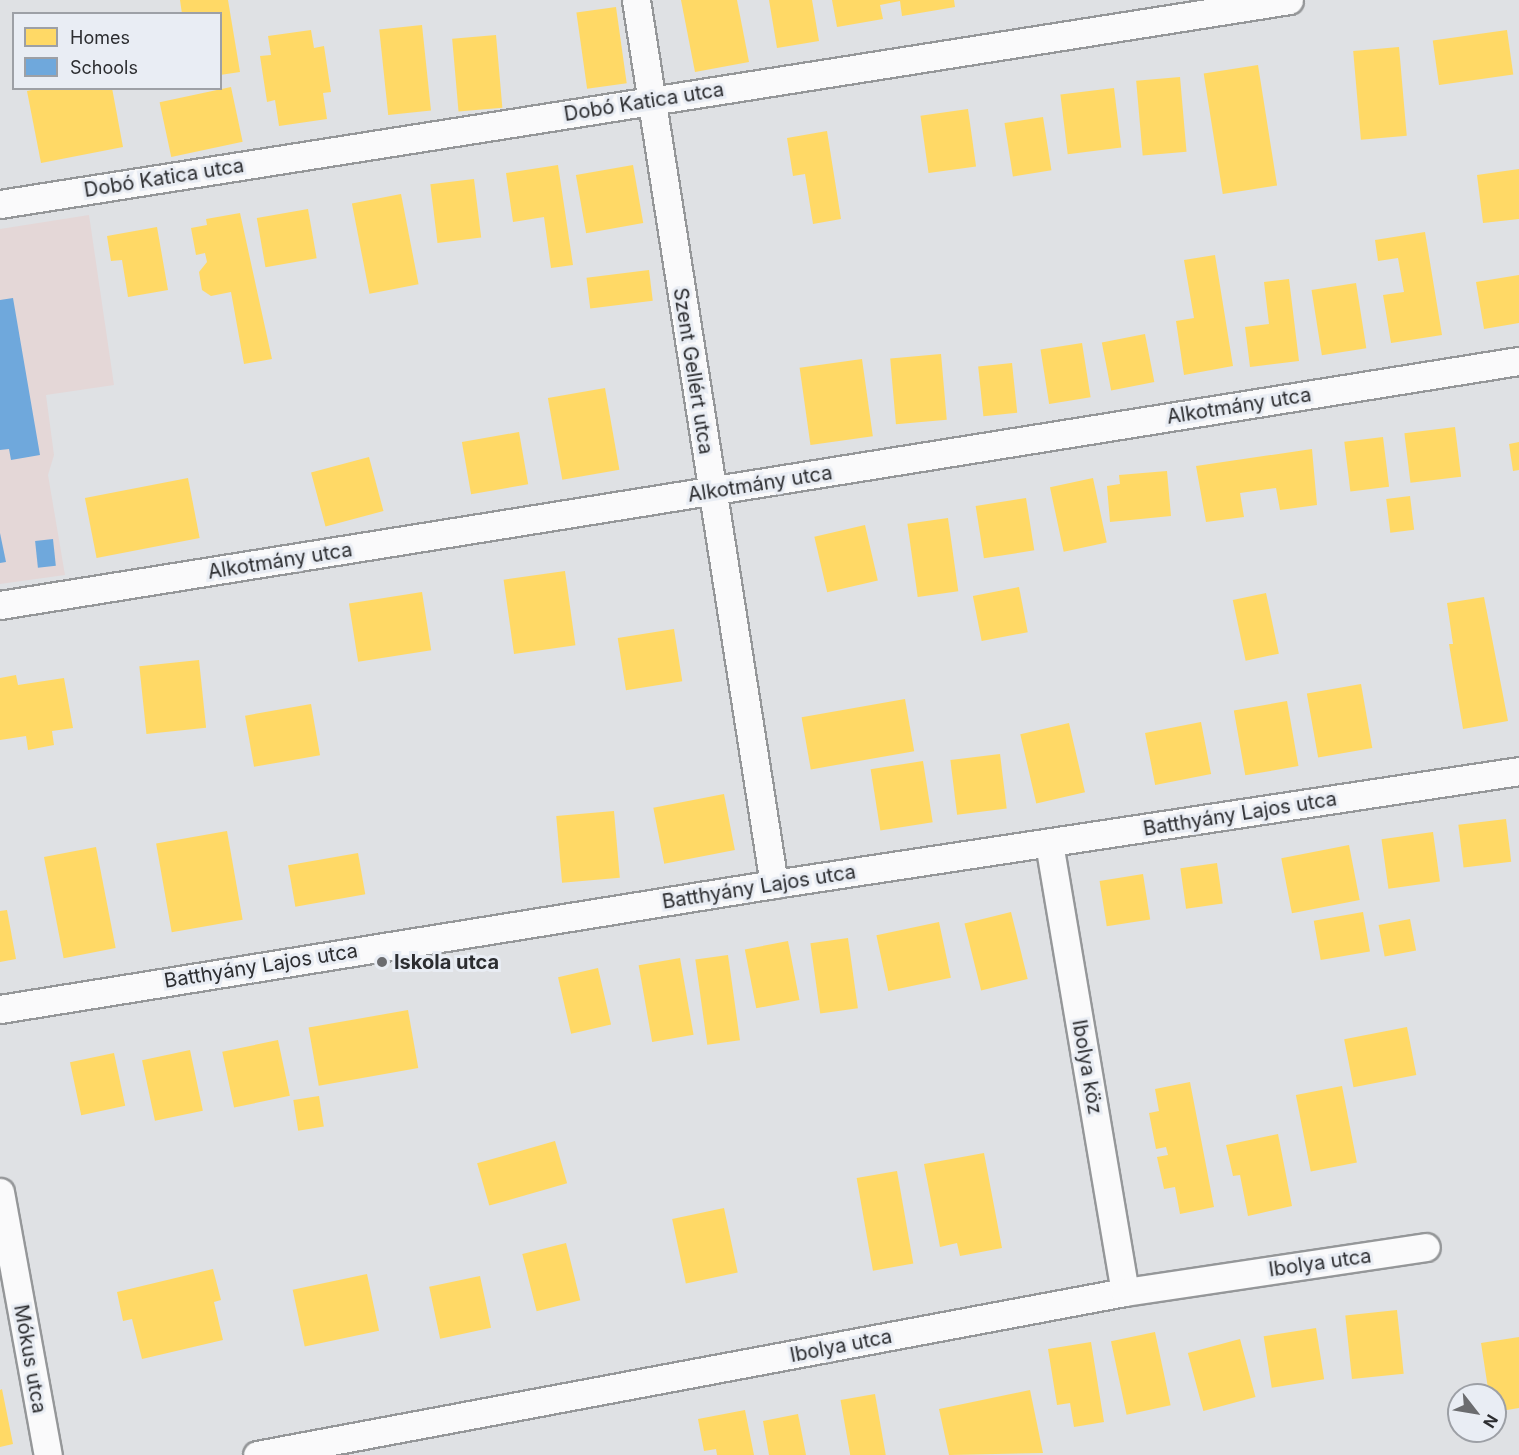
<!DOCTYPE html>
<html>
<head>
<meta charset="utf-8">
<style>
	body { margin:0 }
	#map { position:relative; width:1519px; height:1455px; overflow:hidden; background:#dfe1e4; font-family:Inter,sans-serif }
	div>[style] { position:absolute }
	.education>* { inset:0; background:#e4d7d7 }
	.homes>* { inset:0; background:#ffd966; transform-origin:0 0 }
	.schools>* { inset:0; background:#6fa8dc; transform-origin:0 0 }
	.roads { filter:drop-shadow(2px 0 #959799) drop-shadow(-2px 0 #959799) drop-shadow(0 2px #959799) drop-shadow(0 -2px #959799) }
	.minor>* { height:27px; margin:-13.5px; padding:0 13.5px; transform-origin:13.5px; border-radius:13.5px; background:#fafafb }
	.dots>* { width:16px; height:16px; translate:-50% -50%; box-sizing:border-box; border:3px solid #e9edf4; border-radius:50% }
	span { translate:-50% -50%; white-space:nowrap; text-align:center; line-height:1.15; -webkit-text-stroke:6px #e9edf4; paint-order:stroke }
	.street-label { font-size:20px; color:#2c2d30 }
	.poi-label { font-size:20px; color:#2c2d30; font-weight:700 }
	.left { translate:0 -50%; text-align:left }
	.legend { position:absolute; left:12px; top:12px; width:210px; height:78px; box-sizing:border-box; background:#e9edf4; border:2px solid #9da0a6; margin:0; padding:8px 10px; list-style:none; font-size:18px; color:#2c2d30 }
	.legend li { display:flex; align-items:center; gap:12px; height:30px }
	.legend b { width:30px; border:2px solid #9da0a6 }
	.north { position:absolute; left:1447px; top:1383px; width:60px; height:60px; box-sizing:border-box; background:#e9edf4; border:2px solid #9da0a6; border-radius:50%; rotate:121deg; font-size:16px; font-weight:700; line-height:24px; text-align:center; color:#2c2d30 }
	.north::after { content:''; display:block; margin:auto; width:21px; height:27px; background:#6b6c6f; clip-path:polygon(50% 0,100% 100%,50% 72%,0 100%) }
</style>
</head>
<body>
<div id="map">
	<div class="education">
		<div style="clip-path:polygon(89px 215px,114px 385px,46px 395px,54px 455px,48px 475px,65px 575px,0 584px,0 229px)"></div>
	</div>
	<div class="homes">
		<div style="clip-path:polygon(180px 0,228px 0,240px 72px,220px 75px,220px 14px,182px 14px)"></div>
		<div style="clip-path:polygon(681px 0,737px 0,749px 62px,695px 72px)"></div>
		<div style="clip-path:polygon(769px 0,812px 0,819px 41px,777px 48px)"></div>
		<div style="clip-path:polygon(832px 0,954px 0,955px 7px,902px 16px,900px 1px,880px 5px,883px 19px,837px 27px)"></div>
		<div style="left:616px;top:7px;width:77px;height:40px;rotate:82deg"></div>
		<div style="left:422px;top:25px;width:86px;height:43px;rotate:84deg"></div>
		<div style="clip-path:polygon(311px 30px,314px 48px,324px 46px,331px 92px,323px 93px,327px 119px,279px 126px,275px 100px,267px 102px,260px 56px,271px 55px,268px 36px)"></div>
		<div style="left:1507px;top:30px;width:45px;height:75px;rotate:82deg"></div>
		<div style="left:496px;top:35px;width:73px;height:44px;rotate:85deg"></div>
		<div style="left:1399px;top:47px;width:89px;height:46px;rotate:85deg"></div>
		<div style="left:1258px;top:65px;width:122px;height:55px;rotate:81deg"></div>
		<div style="left:1180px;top:77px;width:75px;height:44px;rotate:85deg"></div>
		<div style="left:231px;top:87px;width:56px;height:73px;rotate:78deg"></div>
		<div style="clip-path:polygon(42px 88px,112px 88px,123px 147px,41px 163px,27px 91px)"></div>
		<div style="left:1114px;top:88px;width:60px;height:54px;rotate:83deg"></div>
		<div style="left:968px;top:109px;width:58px;height:48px;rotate:82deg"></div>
		<div style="left:1043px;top:117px;width:54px;height:39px;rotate:81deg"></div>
		<div style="clip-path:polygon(827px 131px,841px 219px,813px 224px,805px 174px,793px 176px,787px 138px)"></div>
		<div style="clip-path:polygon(558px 165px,573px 265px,551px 268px,544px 217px,513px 222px,506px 173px)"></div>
		<div style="left:633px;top:165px;width:59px;height:58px;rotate:80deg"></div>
		<div style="clip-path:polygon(1519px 169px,1519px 219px,1483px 223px,1477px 175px)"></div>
		<div style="left:474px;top:179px;width:59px;height:44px;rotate:83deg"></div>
		<div style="left:401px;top:194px;width:92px;height:50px;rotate:79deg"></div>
		<div style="left:308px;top:209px;width:50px;height:52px;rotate:80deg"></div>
		<div style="clip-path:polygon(240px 213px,272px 359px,244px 364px,231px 292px,211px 296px,202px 290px,199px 272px,207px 262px,205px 253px,196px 255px,191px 228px,207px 225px,206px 219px)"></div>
		<div style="clip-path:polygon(157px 227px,168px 290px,128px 297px,122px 260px,111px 261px,107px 236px)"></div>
		<div style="clip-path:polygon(1425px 232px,1442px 335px,1391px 343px,1383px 295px,1404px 292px,1398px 258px,1378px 261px,1375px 240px)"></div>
		<div style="clip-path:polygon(1215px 255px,1233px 366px,1184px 375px,1176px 321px,1194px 318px,1184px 260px)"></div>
		<div style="left:649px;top:270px;width:31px;height:63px;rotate:83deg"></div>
		<div style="clip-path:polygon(1519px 275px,1519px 323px,1484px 329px,1476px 282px)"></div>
		<div style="clip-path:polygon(1289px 279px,1299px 361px,1250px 367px,1245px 327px,1269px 324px,1264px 282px)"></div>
		<div style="left:1356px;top:283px;width:66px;height:45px;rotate:81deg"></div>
		<div style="left:1145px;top:334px;width:49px;height:44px;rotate:79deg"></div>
		<div style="left:1082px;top:343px;width:55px;height:42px;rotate:81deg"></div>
		<div style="left:941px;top:354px;width:66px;height:51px;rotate:85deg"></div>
		<div style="left:862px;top:359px;width:78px;height:63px;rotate:82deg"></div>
		<div style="left:1012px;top:363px;width:50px;height:34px;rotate:84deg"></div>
		<div style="left:605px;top:388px;width:83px;height:58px;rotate:80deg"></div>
		<div style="left:1455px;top:427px;width:50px;height:51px;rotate:83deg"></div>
		<div style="left:519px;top:432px;width:53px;height:58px;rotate:80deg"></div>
		<div style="left:1383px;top:437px;width:50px;height:39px;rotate:83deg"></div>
		<div style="clip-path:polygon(1519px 442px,1519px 470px,1513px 471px,1509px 444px)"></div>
		<div style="clip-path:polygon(1312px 449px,1317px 505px,1280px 510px,1276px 488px,1240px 493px,1244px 517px,1206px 522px,1196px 466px)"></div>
		<div style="left:369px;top:457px;width:56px;height:60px;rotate:75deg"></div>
		<div style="clip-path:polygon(1167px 471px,1171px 516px,1110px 522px,1107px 486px,1120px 484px,1119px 475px)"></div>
		<div style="left:188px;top:478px;width:61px;height:105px;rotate:79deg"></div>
		<div style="left:1093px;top:478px;width:66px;height:44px;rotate:78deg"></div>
		<div style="left:1410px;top:496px;width:34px;height:24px;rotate:83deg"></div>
		<div style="left:1026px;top:498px;width:53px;height:51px;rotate:81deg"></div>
		<div style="left:948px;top:518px;width:74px;height:41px;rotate:82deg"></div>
		<div style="left:865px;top:525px;width:57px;height:52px;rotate:77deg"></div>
		<div style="left:565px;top:571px;width:75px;height:62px;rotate:82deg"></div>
		<div style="left:1019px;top:587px;width:46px;height:47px;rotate:79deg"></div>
		<div style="left:422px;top:592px;width:59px;height:74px;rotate:81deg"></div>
		<div style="left:1266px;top:593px;width:62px;height:34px;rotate:78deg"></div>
		<div style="clip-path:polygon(1484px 597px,1508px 721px,1463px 729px,1449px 644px,1453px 644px,1447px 603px)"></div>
		<div style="left:674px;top:629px;width:53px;height:57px;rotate:81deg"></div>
		<div style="left:199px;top:660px;width:68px;height:60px;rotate:84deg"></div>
		<div style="clip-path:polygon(16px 675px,18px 685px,64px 678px,73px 728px,52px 731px,54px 745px,28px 750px,26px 736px,0 740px,0 678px)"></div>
		<div style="left:1361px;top:684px;width:65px;height:55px;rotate:80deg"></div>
		<div style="left:905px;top:699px;width:53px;height:105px;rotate:80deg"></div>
		<div style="left:1287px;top:701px;width:66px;height:54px;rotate:80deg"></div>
		<div style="left:311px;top:704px;width:52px;height:67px;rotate:80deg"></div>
		<div style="left:1201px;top:722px;width:53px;height:57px;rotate:79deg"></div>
		<div style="left:1069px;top:723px;width:71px;height:50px;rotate:77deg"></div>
		<div style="left:1000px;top:754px;width:55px;height:50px;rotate:83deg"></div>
		<div style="left:923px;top:761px;width:62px;height:53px;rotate:81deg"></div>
		<div style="left:724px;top:794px;width:57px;height:72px;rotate:79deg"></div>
		<div style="left:614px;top:811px;width:67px;height:58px;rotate:85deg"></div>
		<div style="left:1506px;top:819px;width:43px;height:48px;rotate:83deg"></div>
		<div style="left:227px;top:831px;width:90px;height:72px;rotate:80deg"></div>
		<div style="left:1433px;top:832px;width:50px;height:52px;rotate:82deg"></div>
		<div style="left:1349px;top:845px;width:56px;height:69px;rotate:79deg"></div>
		<div style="left:96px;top:847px;width:103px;height:53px;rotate:79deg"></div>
		<div style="left:358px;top:853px;width:42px;height:71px;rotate:80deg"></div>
		<div style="left:1217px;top:863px;width:41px;height:37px;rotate:82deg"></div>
		<div style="left:1143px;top:874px;width:46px;height:44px;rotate:81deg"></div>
		<div style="clip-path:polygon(7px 910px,16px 959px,0 962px,0 911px)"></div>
		<div style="left:1011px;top:912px;width:69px;height:48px;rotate:76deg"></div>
		<div style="left:1363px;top:912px;width:40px;height:50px;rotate:80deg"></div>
		<div style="left:1410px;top:919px;width:32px;height:32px;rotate:79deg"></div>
		<div style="left:939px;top:922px;width:57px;height:64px;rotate:78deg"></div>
		<div style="left:848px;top:938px;width:71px;height:38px;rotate:82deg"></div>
		<div style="left:788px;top:941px;width:60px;height:44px;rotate:79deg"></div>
		<div style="left:728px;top:955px;width:86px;height:33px;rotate:82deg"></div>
		<div style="left:680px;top:958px;width:78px;height:42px;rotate:80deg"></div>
		<div style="left:598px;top:968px;width:58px;height:41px;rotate:77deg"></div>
		<div style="left:408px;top:1010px;width:59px;height:101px;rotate:80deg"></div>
		<div style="left:1407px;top:1027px;width:49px;height:64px;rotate:79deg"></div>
		<div style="left:278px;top:1040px;width:57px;height:57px;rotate:78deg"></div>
		<div style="left:190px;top:1050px;width:62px;height:49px;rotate:78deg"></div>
		<div style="left:114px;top:1053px;width:54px;height:45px;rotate:78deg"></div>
		<div style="clip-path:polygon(1190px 1082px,1214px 1207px,1180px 1214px,1175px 1187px,1164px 1189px,1157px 1157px,1168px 1155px,1166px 1147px,1156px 1149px,1149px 1113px,1159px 1111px,1155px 1089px)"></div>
		<div style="left:1342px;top:1086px;width:78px;height:47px;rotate:79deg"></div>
		<div style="left:319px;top:1096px;width:31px;height:26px;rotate:81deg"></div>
		<div style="clip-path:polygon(1278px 1134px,1292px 1206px,1248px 1216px,1240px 1175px,1233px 1176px,1226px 1145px)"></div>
		<div style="left:555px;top:1141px;width:44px;height:81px;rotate:74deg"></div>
		<div style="clip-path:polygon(984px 1153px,1002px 1248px,960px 1256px,957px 1243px,940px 1247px,924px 1164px)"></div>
		<div style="left:897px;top:1171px;width:94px;height:41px;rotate:80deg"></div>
		<div style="left:724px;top:1208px;width:66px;height:53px;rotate:78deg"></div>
		<div style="left:566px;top:1243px;width:59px;height:45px;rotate:76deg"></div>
		<div style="clip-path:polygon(213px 1269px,221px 1300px,214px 1302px,223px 1340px,142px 1359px,132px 1319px,123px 1321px,117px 1292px)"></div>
		<div style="left:367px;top:1274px;width:58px;height:76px;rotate:78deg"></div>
		<div style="left:480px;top:1276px;width:53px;height:52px;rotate:78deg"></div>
		<div style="left:1397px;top:1310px;width:64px;height:52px;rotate:84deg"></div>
		<div style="left:1316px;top:1328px;width:52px;height:53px;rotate:81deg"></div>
		<div style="left:1155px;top:1332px;width:75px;height:45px;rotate:78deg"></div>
		<div style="clip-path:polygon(1519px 1337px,1519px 1408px,1495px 1412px,1495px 1395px,1489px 1395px,1481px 1343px)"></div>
		<div style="left:1240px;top:1339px;width:60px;height:54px;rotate:75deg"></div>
		<div style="clip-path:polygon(1091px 1342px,1104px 1422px,1074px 1427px,1070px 1403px,1057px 1405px,1048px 1349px)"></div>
		<div style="clip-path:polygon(2px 1389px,13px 1444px,0 1447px,0 1390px)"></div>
		<div style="clip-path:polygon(1030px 1390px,1043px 1453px,949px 1455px,939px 1409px)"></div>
		<div style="left:875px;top:1394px;width:62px;height:35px;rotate:80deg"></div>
		<div style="clip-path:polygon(745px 1410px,754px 1455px,717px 1455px,716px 1449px,704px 1451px,698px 1419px)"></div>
		<div style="clip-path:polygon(798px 1414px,806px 1455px,769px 1455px,763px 1421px)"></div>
	</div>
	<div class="schools">
		<div style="clip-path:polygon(13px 298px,40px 455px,11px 460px,9px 449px,0 450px,0 300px)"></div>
		<div style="clip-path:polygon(0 533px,6px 562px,0 563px)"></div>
		<div style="left:53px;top:539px;width:27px;height:18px;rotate:84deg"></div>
	</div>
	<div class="roads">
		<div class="minor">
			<div style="left:636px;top:0;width:895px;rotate:81.13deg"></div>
			<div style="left:0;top:204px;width:1305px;rotate:-8.99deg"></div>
			<div style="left:0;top:605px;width:1538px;rotate:-9.13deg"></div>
			<div style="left:1049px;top:843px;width:455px;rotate:80.4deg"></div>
			<div style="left:0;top:1009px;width:784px;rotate:-9.17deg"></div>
			<div style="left:774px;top:884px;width:754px;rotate:-8.62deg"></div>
			<div style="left:0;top:1192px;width:267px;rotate:79.7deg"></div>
			<div style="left:257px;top:1455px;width:883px;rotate:-10.64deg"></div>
			<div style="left:1125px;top:1292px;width:304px;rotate:-8.5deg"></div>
		</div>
	</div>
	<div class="dots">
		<div style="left:382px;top:962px;background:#6b6c6f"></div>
	</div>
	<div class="street-label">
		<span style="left:644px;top:102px;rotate:-9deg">Dobó Katica utca</span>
		<span style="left:164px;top:178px;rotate:-9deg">Dobó Katica utca</span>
		<span style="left:693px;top:371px;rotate:81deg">Szent Gellért utca</span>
		<span style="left:1239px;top:406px;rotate:-9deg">Alkotmány utca</span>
		<span style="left:760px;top:484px;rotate:-9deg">Alkotmány utca</span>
		<span style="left:280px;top:561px;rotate:-9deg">Alkotmány utca</span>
		<span style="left:1240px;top:814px;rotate:-9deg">Batthyány Lajos utca</span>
		<span style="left:759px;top:887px;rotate:-9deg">Batthyány Lajos utca</span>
		<span style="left:261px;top:966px;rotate:-9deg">Batthyány Lajos utca</span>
		<span style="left:1087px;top:1067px;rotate:80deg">Ibolya köz</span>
		<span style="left:1320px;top:1263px;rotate:-8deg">Ibolya utca</span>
		<span style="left:841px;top:1346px;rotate:-11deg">Ibolya utca</span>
		<span style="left:30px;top:1359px;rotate:80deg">Mókus utca</span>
	</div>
	<div class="poi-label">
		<span class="left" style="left:394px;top:962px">Iskola utca</span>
	</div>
	<ul class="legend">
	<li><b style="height:16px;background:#ffd966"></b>Homes</li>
	<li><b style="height:16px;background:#6fa8dc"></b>Schools</li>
	</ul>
	<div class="north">N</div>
</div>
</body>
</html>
